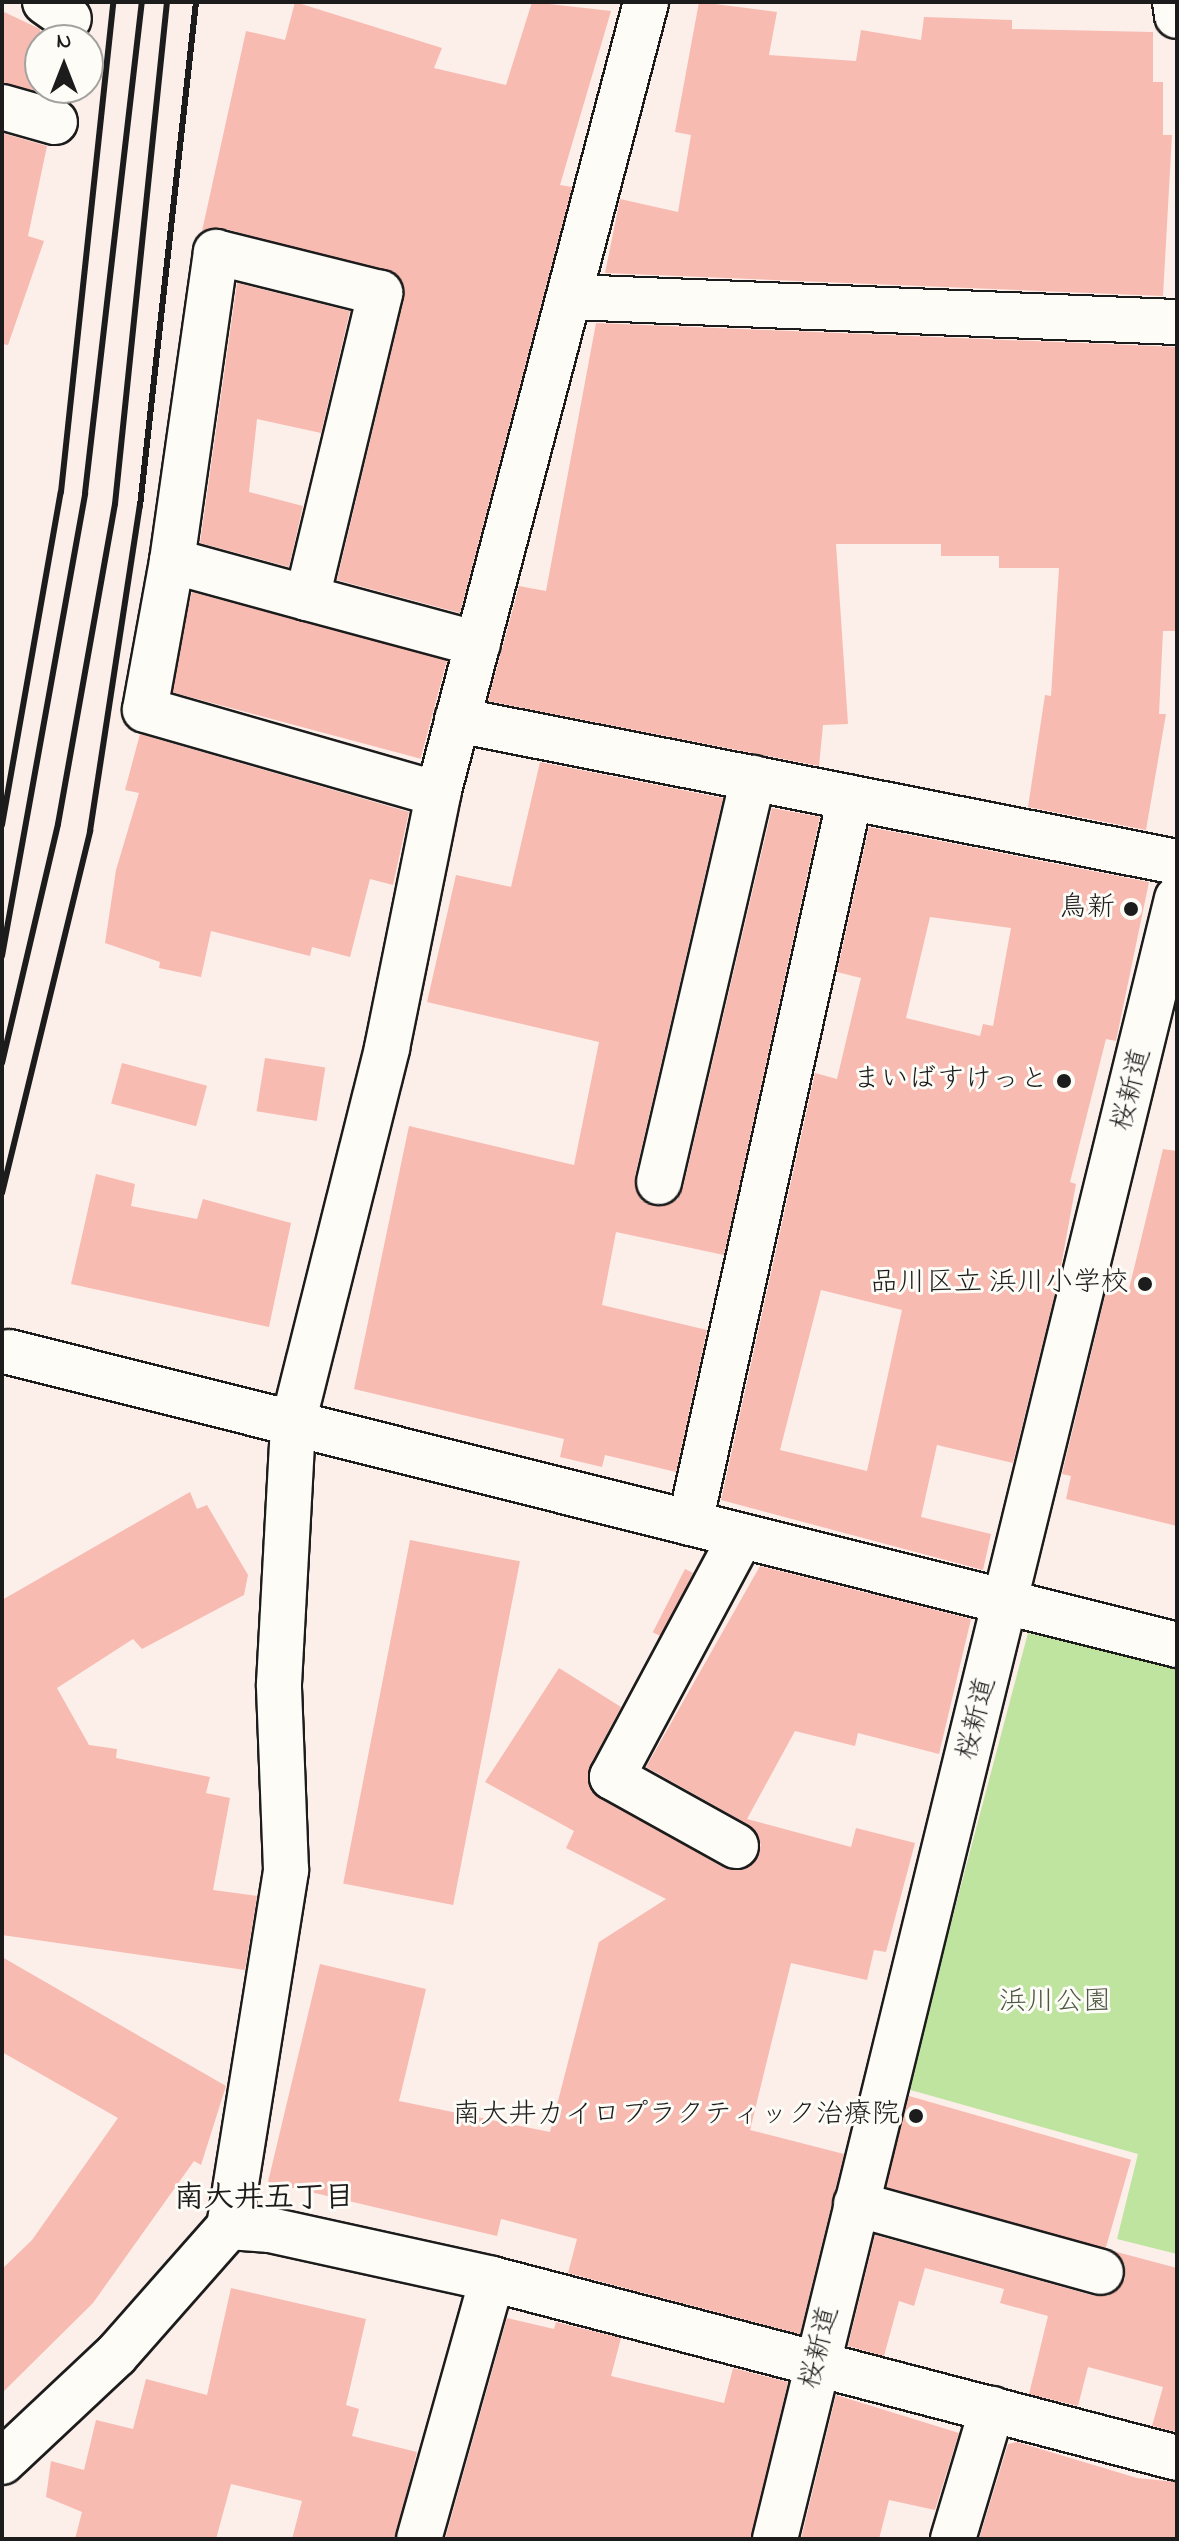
<!DOCTYPE html>
<html>
<head>
<meta charset="utf-8">
<style>
	body { margin:0 }
	#map { position:relative; width:1179px; height:2541px; overflow:hidden; background:#fcefe9; font-family:"Indie Flower","Klee One",sans-serif }
	div>[style] { position:absolute }
	.green>* { inset:0; background:#bee49f }
	.building>* { inset:0; background:#f7bbb2; transform-origin:0 0 }
	.roads { filter:drop-shadow(2px 0 #1c1c1c) drop-shadow(-2px 0 #1c1c1c) drop-shadow(0 2px #1c1c1c) drop-shadow(0 -2px #1c1c1c) }
	.minor>* { height:44px; margin:-22px; padding:0 22px; transform-origin:22px; border-radius:22px; background:#fdfcf7 }
	.rail>* { height:6px; margin:-3px; padding:0 3px; transform-origin:3px; border-radius:3px; background:#1c1c1c }
	.dots>* { width:22px; height:22px; translate:-50% -50%; box-sizing:border-box; border:4px solid #fdfcf7; border-radius:50% }
	span { translate:-50% -50%; white-space:nowrap; text-align:center; line-height:1.15; -webkit-text-stroke:6px #fdfcf7; paint-order:stroke }
	.poi-label { font-size:28px; color:#1c1c1c }
	.right { translate:-100% -50%; text-align:right }
	.street-label { font-size:28px; color:#1c1c1c }
	.park-label { font-size:28px; color:#4d5843 }
	.neighbourhood-label { font-size:30px; color:#1c1c1c; font-weight:700 }
	.frame { position:absolute; inset:0; border:4px solid #1c1c1c; pointer-events:none }
	.north { position:absolute; left:24px; top:24px; width:80px; height:80px; box-sizing:border-box; background:#fdfcf7; border:2px solid #a3a29f; border-radius:50%; rotate:0deg; font-size:22px; font-weight:700; line-height:32px; text-align:center; color:#1c1c1c }
	.north::after { content:''; display:block; margin:auto; width:28px; height:36px; background:#1c1c1c; clip-path:polygon(50% 0,100% 100%,50% 72%,0 100%) }
</style>
</head>
<body>
<div id="map">
	<div class="green">
		<div style="clip-path:polygon(1028px 1633px,1177px 1668px,1177px 2254px,1117px 2239px,1138px 2154px,907px 2089px)"></div>
	</div>
	<div class="building">
		<div style="clip-path:polygon(295px 2px,442px 48px,434px 68px,506px 85px,532px 2px,611px 11px,560px 185px,572px 187px,460px 613px,337px 580px,404px 299px,398px 276px,222px 228px,202px 231px,246px 31px,285px 40px)"></div>
		<div style="clip-path:polygon(699px 2px,777px 12px,769px 55px,856px 61px,861px 30px,921px 40px,924px 17px,1012px 20px,1012px 29px,1153px 32px,1153px 82px,1163px 82px,1163px 135px,1172px 135px,1163px 296px,605px 273px,620px 199px,678px 212px,691px 135px,675px 132px)"></div>
		<div style="clip-path:polygon(2px 11px,40px 29px,40px 92px,2px 83px)"></div>
		<div style="clip-path:polygon(2px 133px,47px 146px,28px 236px,44px 241px,8px 345px,2px 344px)"></div>
		<div style="clip-path:polygon(237px 283px,350px 311px,321px 433px,257px 419px,249px 492px,303px 506px,289px 567px,200px 543px)"></div>
		<div style="clip-path:polygon(596px 323px,1177px 347px,1176px 631px,1163px 631px,1159px 714px,1166px 714px,1146px 830px,1028px 807px,1045px 695px,1051px 696px,1059px 568px,999px 568px,999px 556px,941px 556px,941px 544px,836px 544px,848px 724px,823px 725px,819px 766px,488px 701px,519px 586px,546px 591px)"></div>
		<div style="left:192px;top:592px;width:264px;height:102px;rotate:15deg"></div>
		<div style="clip-path:polygon(140px 734px,409px 812px,393px 885px,370px 879px,350px 957px,312px 947px,310px 956px,211px 931px,201px 977px,159px 968px,160px 962px,105px 943px,116px 870px,139px 793px,125px 790px)"></div>
		<div style="clip-path:polygon(540px 762px,723px 798px,635px 1176px,641px 1200px,654px 1206px,677px 1200px,683px 1188px,772px 808px,820px 817px,724px 1255px,616px 1232px,602px 1305px,707px 1330px,676px 1472px,605px 1455px,602px 1467px,560px 1457px,564px 1439px,354px 1389px,409px 1126px,574px 1165px,599px 1042px,427px 1002px,456px 875px,511px 887px)"></div>
		<div style="clip-path:polygon(evenodd,869px 827px,1149px 882px,1116px 1041px,1106px 1039px,1070px 1182px,1076px 1184px,1059px 1277px,1013px 1463px,937px 1445px,921px 1517px,991px 1534px,983px 1570px,721px 1500px,815px 1073px,837px 1079px,861px 978px,837px 972px,869px 827px,930px 917px,1011px 928px,993px 1026px,983px 1024px,980px 1036px,906px 1018px,930px 917px,869px 827px,821px 1290px,902px 1310px,867px 1471px,780px 1450px,821px 1290px)"></div>
		<div style="left:265px;top:1058px;width:61px;height:54px;rotate:9deg"></div>
		<div style="left:122px;top:1063px;width:88px;height:42px;rotate:15deg"></div>
		<div style="clip-path:polygon(1163px 1149px,1177px 1151px,1177px 1526px,1066px 1499px,1071px 1476px,1062px 1474px,1107px 1288px,1128px 1293px)"></div>
		<div style="clip-path:polygon(96px 1174px,135px 1184px,131px 1206px,197px 1219px,203px 1199px,291px 1223px,269px 1327px,71px 1284px)"></div>
		<div style="clip-path:polygon(190px 1492px,197px 1509px,207px 1505px,248px 1575px,244px 1595px,142px 1649px,133px 1639px,57px 1688px,89px 1745px,117px 1749px,116px 1758px,210px 1777px,206px 1793px,230px 1798px,213px 1890px,257px 1896px,245px 1970px,2px 1935px,2px 1600px)"></div>
		<div style="left:410px;top:1540px;width:112px;height:350px;rotate:11deg"></div>
		<div style="clip-path:polygon(760px 1566px,971px 1619px,939px 1754px,858px 1733px,855px 1746px,795px 1731px,747px 1819px,851px 1847px,856px 1828px,915px 1843px,886px 1952px,874px 1950px,867px 1980px,791px 1963px,750px 2130px,844px 2154px,800px 2334px,568px 2273px,577px 2239px,501px 2219px,497px 2236px,268px 2182px,320px 1964px,426px 1989px,399px 2101px,550px 2132px,599px 1942px,666px 1899px,566px 1848px,574px 1831px,485px 1782px,559px 1668px,621px 1707px,590px 1766px,591px 1791px,724px 1868px,749px 1867px,761px 1845px,749px 1825px,646px 1767px)"></div>
		<div style="left:685px;top:1569px;width:9px;height:71px;rotate:27deg"></div>
		<div style="clip-path:polygon(2px 1957px,226px 2086px,201px 2165px,194px 2161px,93px 2303px,2px 2393px,2px 2269px,32px 2240px,118px 2118px,2px 2052px)"></div>
		<div style="left:909px;top:2096px;width:231px;height:94px;rotate:16deg"></div>
		<div style="clip-path:polygon(875px 2235px,1095px 2296px,1108px 2296px,1125px 2279px,1125px 2265px,1113px 2251px,1177px 2268px,1177px 2432px,1152px 2426px,1163px 2387px,1088px 2367px,1078px 2406px,1029px 2394px,1048px 2316px,1000px 2303px,1004px 2289px,925px 2268px,914px 2306px,899px 2301px,884px 2356px,848px 2346px)"></div>
		<div style="clip-path:polygon(231px 2288px,366px 2319px,346px 2405px,359px 2409px,352px 2436px,417px 2452px,395px 2539px,292px 2539px,302px 2501px,231px 2484px,216px 2539px,75px 2539px,82px 2512px,46px 2497px,51px 2461px,84px 2470px,96px 2420px,133px 2429px,146px 2379px,207px 2395px)"></div>
		<div style="clip-path:polygon(507px 2318px,554px 2329px,556px 2322px,621px 2338px,611px 2376px,724px 2403px,733px 2368px,788px 2382px,751px 2539px,445px 2539px)"></div>
		<div style="clip-path:polygon(836px 2395px,959px 2433px,935px 2510px,889px 2500px,879px 2539px,801px 2539px)"></div>
		<div style="clip-path:polygon(1017px 2442px,1137px 2478px,1177px 2482px,1177px 2539px,979px 2539px,1008px 2444px)"></div>
	</div>
	<div class="roads">
		<div class="minor">
			<div style="left:45px;top:2px;width:29px;rotate:35deg"></div>
			<div style="left:1175px;top:2px;width:14px;rotate:82deg"></div>
			<div style="left:2px;top:107px;width:55px;rotate:15.8deg"></div>
			<div style="left:572px;top:297px;width:606px;rotate:2.37deg"></div>
			<div style="left:172px;top:561px;width:151px;rotate:100.3deg"></div>
			<div style="left:145px;top:710px;width:305px;rotate:16deg"></div>
			<div style="left:307px;top:598px;width:314px;rotate:-76.5deg"></div>
			<div style="left:380px;top:293px;width:169px;rotate:-166deg"></div>
			<div style="left:216px;top:252px;width:312px;rotate:98.1deg"></div>
			<div style="left:172px;top:561px;width:140px;rotate:15.3deg"></div>
			<div style="left:307px;top:598px;width:177px;rotate:15.1deg"></div>
			<div style="left:457px;top:720px;width:734px;rotate:11.16deg"></div>
			<div style="left:659px;top:1182px;width:415px;rotate:-76.9deg"></div>
			<div style="left:9px;top:1352px;width:1204px;rotate:14.08deg"></div>
			<div style="left:690px;top:1523px;width:743px;rotate:-77.57deg"></div>
			<div style="left:736px;top:1846px;width:142px;rotate:-150.9deg"></div>
			<div style="left:612px;top:1777px;width:273px;rotate:-61.8deg"></div>
			<div style="left:856px;top:2204px;width:254px;rotate:15.5deg"></div>
			<div style="left:229px;top:2227px;width:41px;rotate:4.2deg"></div>
			<div style="left:270px;top:2230px;width:227px;rotate:12.4deg"></div>
			<div style="left:492px;top:2279px;width:708px;rotate:14.64deg"></div>
			<div style="left:2px;top:2462px;width:156px;rotate:-43.2deg"></div>
			<div style="left:116px;top:2355px;width:171px;rotate:-48.6deg"></div>
			<div style="left:229px;top:2227px;width:362px;rotate:-80.9deg"></div>
			<div style="left:286px;top:1870px;width:186px;rotate:-92.2deg"></div>
			<div style="left:279px;top:1684px;width:261px;rotate:-86.9deg"></div>
			<div style="left:293px;top:1423px;width:387px;rotate:-75.9deg"></div>
			<div style="left:387px;top:1048px;width:259px;rotate:-78.6deg"></div>
			<div style="left:438px;top:794px;width:819px;rotate:-75.28deg"></div>
			<div style="left:419px;top:2539px;width:270px;rotate:-74.3deg"></div>
			<div style="left:775px;top:2539px;width:1689px;rotate:-76.23deg"></div>
			<div style="left:953px;top:2539px;width:136px;rotate:-73.3deg"></div>
		</div>
	</div>
	<div class="rail">
		<div style="left:2px;top:825px;width:338px;rotate:-80deg"></div>
		<div style="left:61px;top:492px;width:493px;rotate:-83.9deg"></div>
		<div style="left:2px;top:956px;width:470px;rotate:-79.8deg"></div>
		<div style="left:85px;top:493px;width:494px;rotate:-83.4deg"></div>
		<div style="left:2px;top:1063px;width:245px;rotate:-76.8deg"></div>
		<div style="left:58px;top:824px;width:325px;rotate:-79.9deg"></div>
		<div style="left:115px;top:504px;width:505px;rotate:-84.09deg"></div>
		<div style="left:2px;top:1193px;width:373px;rotate:-76.3deg"></div>
		<div style="left:90px;top:831px;width:329px;rotate:-81.3deg"></div>
		<div style="left:140px;top:506px;width:507px;rotate:-83.66deg"></div>
	</div>
	<div class="dots">
		<div style="left:1131px;top:909px;background:#1c1c1c"></div>
		<div style="left:1064px;top:1081px;background:#1c1c1c"></div>
		<div style="left:1145px;top:1284px;background:#1c1c1c"></div>
		<div style="left:916px;top:2116px;background:#1c1c1c"></div>
	</div>
	<div class="poi-label">
		<span class="right" style="left:1115px;top:909px">鳥新</span>
		<span class="right" style="left:1048px;top:1081px">まいばすけっと</span>
		<span class="right" style="left:1129px;top:1284px">品川区立 浜川小学校</span>
		<span class="right" style="left:900px;top:2116px">南大井カイロプラクティック治療院</span>
	</div>
	<div class="street-label">
		<span style="left:1133px;top:1090px;rotate:-76deg">桜新道</span>
		<span style="left:978px;top:1719px;rotate:-76deg">桜新道</span>
		<span style="left:821px;top:2348px;rotate:-76deg">桜新道</span>
	</div>
	<div class="park-label">
		<span style="left:1055px;top:2003px">浜川公園</span>
	</div>
	<div class="neighbourhood-label">
		<span style="left:264px;top:2199px">南大井五丁目</span>
	</div>
	<div class="frame"></div>
	<div class="north">N</div>
</div>
</body>
</html>
